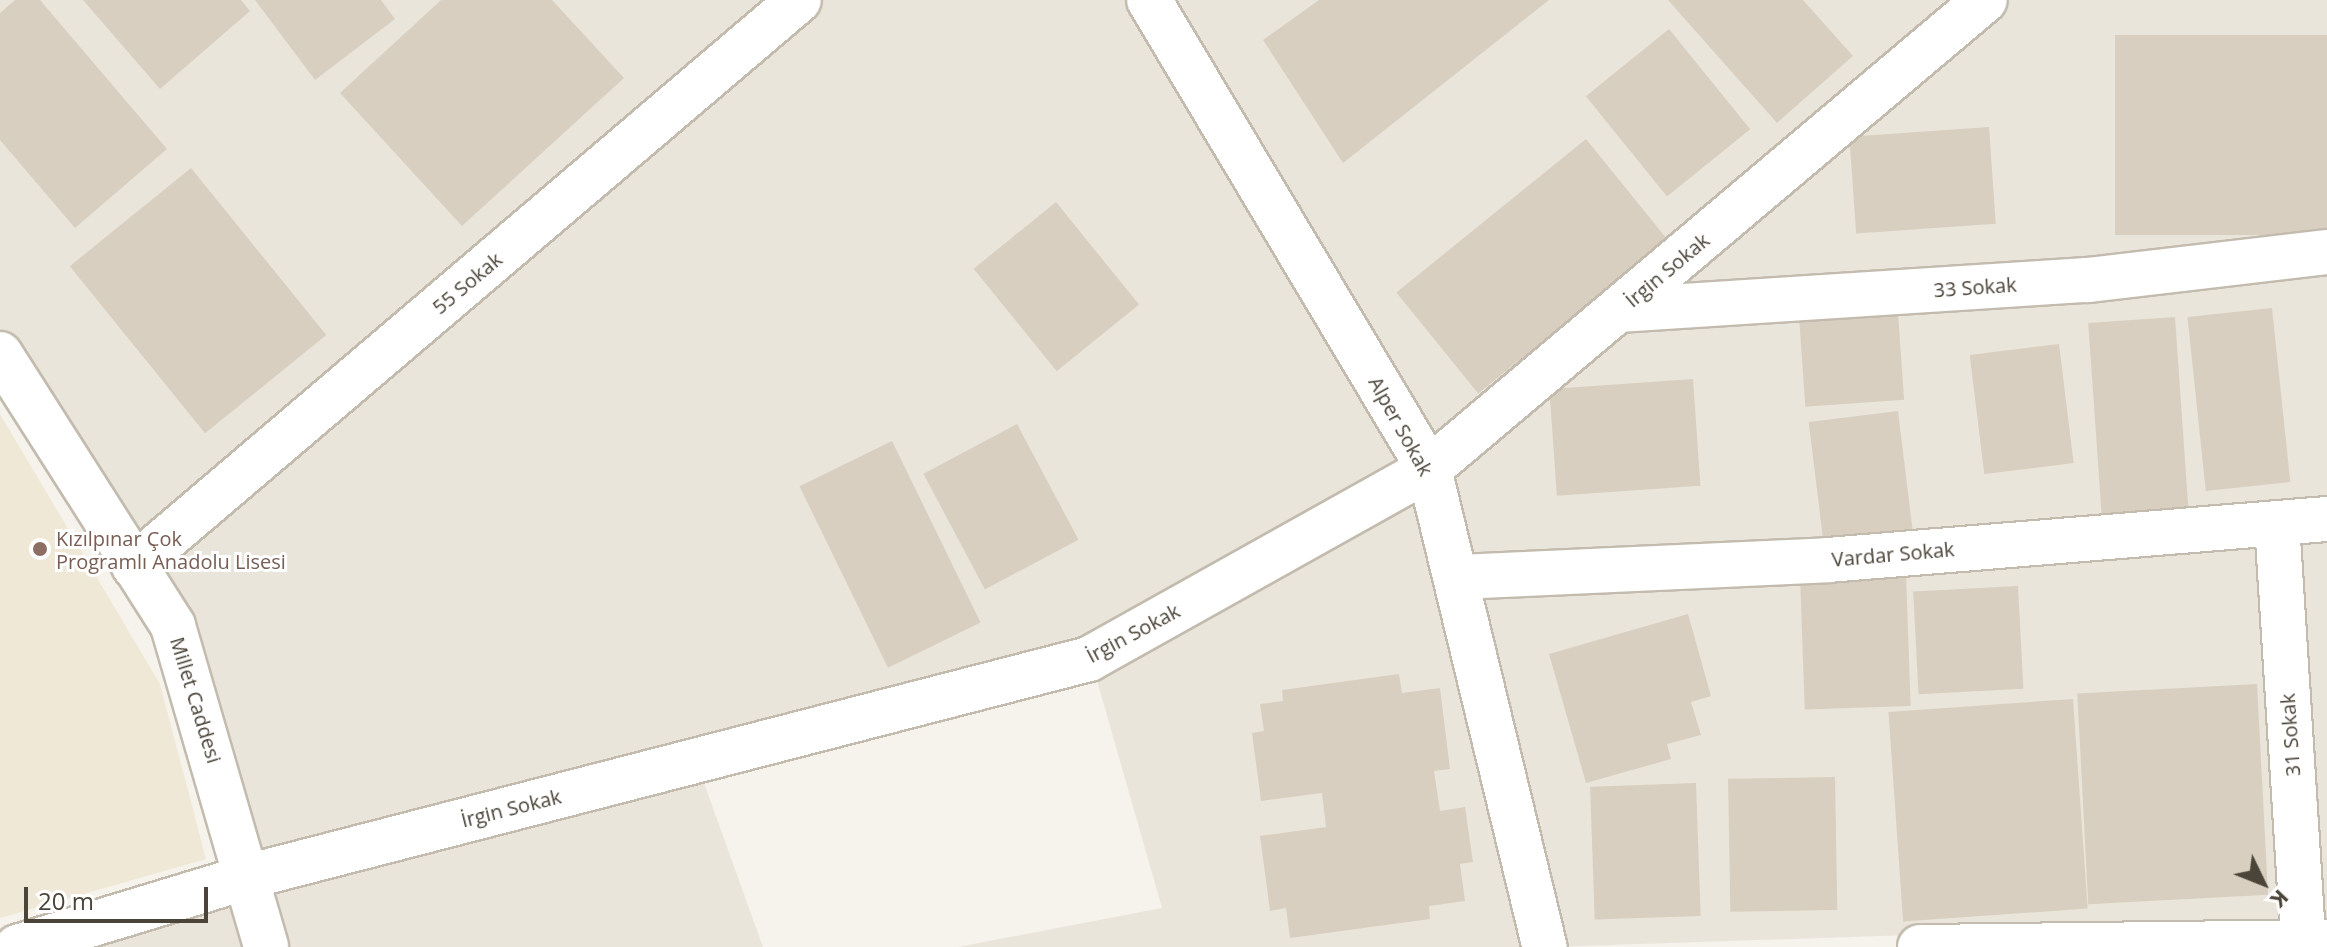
<!DOCTYPE html>
<html>
<head>
<meta charset="utf-8">
<style>
	body { margin:0 }
	#map { position:relative; width:2327px; height:947px; overflow:hidden; background:#f6f3ec; font-family:"Open Sans",sans-serif }
	div>[style] { position:absolute }
	.residential>* { inset:0; background:#eae5da }
	.education>* { inset:0; background:#efe8d6 }
	.building>* { inset:0; background:#d8cfc1; transform-origin:0 0 }
	.roads { filter:drop-shadow(2px 0 #c2bbae) drop-shadow(-2px 0 #c2bbae) drop-shadow(0 2px #c2bbae) drop-shadow(0 -2px #c2bbae) }
	.minor>* { height:44px; margin:-22px; padding:0 22px; transform-origin:22px; border-radius:22px; background:#fff }
	.dots>* { width:22px; height:22px; translate:-50% -50%; box-sizing:border-box; border:4px solid #fff; border-radius:50% }
	span { translate:-50% -50%; white-space:nowrap; text-align:center; line-height:1.15; -webkit-text-stroke:6px #fff; paint-order:stroke }
	.street-label { font-size:20px; color:#4b4439 }
	.education-label { font-size:20px; color:#785e54 }
	.left { translate:0 -50%; text-align:left }
	.north { position:absolute; left:2223px; top:843px; width:80px; height:80px; -webkit-text-stroke:6px #fff; paint-order:stroke; rotate:133deg; font-size:22px; font-weight:700; line-height:32px; text-align:center; color:#4b4439 }
	.north::after { content:''; display:block; margin:auto; width:28px; height:36px; background:#4b4439; clip-path:polygon(50% 0,100% 100%,50% 72%,0 100%) }
	.scale { position:absolute; left:24px; top:887px; width:184px; height:36px; box-sizing:border-box; border:4px solid #4b4439; border-top:0; padding-left:10px; font-size:24px; line-height:28px; white-space:nowrap; color:#4b4439; -webkit-text-stroke:6px #fff; paint-order:stroke }
</style>
</head>
<body>
<div id="map">
	<div class="residential">
		<div style="clip-path:polygon(0 0,792px 0,135px 562px,0 345px)"></div>
		<div style="clip-path:polygon(802px 0,1144px 0,1421px 467px,1082px 655px,252px 871px,139px 566px)"></div>
		<div style="clip-path:polygon(1149px 0,2327px 0,2327px 921px,1551px 947px,1432px 470px)"></div>
		<div style="clip-path:polygon(1427px 474px,1541px 947px,958px 947px,1162px 908px,1092px 663px)"></div>
		<div style="clip-path:polygon(700px 772px,763px 947px,268px 947px,253px 877px)"></div>
		<div style="clip-path:polygon(244px 882px,258px 947px,33px 947px)"></div>
	</div>
	<div class="education">
		<div style="clip-path:polygon(0 414px,160px 684px,206px 859px,0 918px)"></div>
	</div>
	<div class="building">
		<div style="clip-path:polygon(15px 0,40px 0,167px 149px,75px 228px,0 140px,0 13px)"></div>
		<div style="clip-path:polygon(83px 0,241px 0,250px 11px,160px 89px)"></div>
		<div style="clip-path:polygon(255px 0,381px 0,395px 19px,315px 80px)"></div>
		<div style="clip-path:polygon(441px 0,552px 0,624px 78px,462px 226px,340px 93px)"></div>
		<div style="clip-path:polygon(1319px 0,1549px 0,1343px 163px,1263px 40px)"></div>
		<div style="clip-path:polygon(1668px 0,1803px 0,1853px 56px,1777px 123px)"></div>
		<div style="left:1669px;top:29px;width:129px;height:107px;rotate:51deg"></div>
		<div style="left:2327px;top:35px;width:200px;height:212px;rotate:90deg"></div>
		<div style="left:1989px;top:127px;width:97px;height:140px;rotate:86deg"></div>
		<div style="left:1586px;top:139px;width:130px;height:244px;rotate:51deg"></div>
		<div style="left:191px;top:168px;width:215px;height:156px;rotate:51deg"></div>
		<div style="left:1056px;top:202px;width:132px;height:106px;rotate:51deg"></div>
		<div style="left:2272px;top:308px;width:175px;height:85px;rotate:84deg"></div>
		<div style="left:1898px;top:313px;width:87px;height:99px;rotate:86deg"></div>
		<div style="left:2175px;top:317px;width:197px;height:87px;rotate:86deg"></div>
		<div style="left:2059px;top:344px;width:120px;height:90px;rotate:83deg"></div>
		<div style="left:1693px;top:379px;width:107px;height:144px;rotate:86deg"></div>
		<div style="left:1898px;top:411px;width:119px;height:90px;rotate:83deg"></div>
		<div style="left:1017px;top:424px;width:131px;height:106px;rotate:62deg"></div>
		<div style="left:892px;top:441px;width:202px;height:103px;rotate:64deg"></div>
		<div style="left:1906px;top:573px;width:133px;height:106px;rotate:88deg"></div>
		<div style="left:2018px;top:586px;width:103px;height:105px;rotate:87deg"></div>
		<div style="clip-path:polygon(1688px 614px,1711px 696px,1691px 702px,1701px 735px,1667px 744px,1671px 759px,1586px 783px,1549px 654px)"></div>
		<div style="clip-path:polygon(1399px 674px,1402px 693px,1440px 688px,1450px 769px,1434px 771px,1440px 811px,1465px 807px,1473px 862px,1460px 864px,1465px 901px,1429px 906px,1430px 919px,1290px 938px,1286px 908px,1270px 911px,1260px 836px,1326px 827px,1322px 793px,1261px 801px,1252px 733px,1264px 731px,1260px 704px,1283px 701px,1282px 690px)"></div>
		<div style="left:2257px;top:684px;width:211px;height:180px;rotate:87deg"></div>
		<div style="left:2073px;top:699px;width:210px;height:185px;rotate:86deg"></div>
		<div style="left:1835px;top:777px;width:133px;height:107px;rotate:89deg"></div>
		<div style="left:1696px;top:783px;width:133px;height:106px;rotate:88deg"></div>
	</div>
	<div class="roads">
		<div class="minor">
			<div style="left:1149px;top:0;width:546px;rotate:59.16deg"></div>
			<div style="left:1429px;top:469px;width:492px;rotate:76.4deg"></div>
			<div style="left:1621px;top:310px;width:468px;rotate:-3.7deg"></div>
			<div style="left:2088px;top:280px;width:241px;rotate:-6.7deg"></div>
			<div style="left:0;top:354px;width:322px;rotate:57.5deg"></div>
			<div style="left:173px;top:626px;width:334px;rotate:73.8deg"></div>
			<div style="left:2277px;top:523px;width:425px;rotate:86.4deg"></div>
			<div style="left:134px;top:566px;width:873px;rotate:-40.4deg"></div>
			<div style="left:1459px;top:577px;width:369px;rotate:-2.6deg"></div>
			<div style="left:1828px;top:560px;width:501px;rotate:-4.7deg"></div>
			<div style="left:17px;top:947px;width:244px;rotate:-16.9deg"></div>
			<div style="left:250px;top:876px;width:867px;rotate:-14.5deg"></div>
			<div style="left:1089px;top:659px;width:389px;rotate:-29.2deg"></div>
			<div style="left:1429px;top:469px;width:727px;rotate:-40.15deg"></div>
			<div style="left:1920px;top:947px;width:407px;rotate:-0.7deg"></div>
		</div>
	</div>
	<div class="dots">
		<div style="left:40px;top:549px;background:#8d6e63"></div>
	</div>
	<div class="street-label">
		<span style="left:1667px;top:270px;rotate:-40deg">İrgin Sokak</span>
		<span style="left:467px;top:283px;rotate:-40deg">55 Sokak</span>
		<span style="left:1975px;top:287px;rotate:-4deg">33 Sokak</span>
		<span style="left:1401px;top:426px;rotate:61deg">Alper Sokak</span>
		<span style="left:1893px;top:554px;rotate:-5deg">Vardar Sokak</span>
		<span style="left:1133px;top:633px;rotate:-28deg">İrgin Sokak</span>
		<span style="left:196px;top:700px;rotate:73deg">Millet Caddesi</span>
		<span style="left:2290px;top:735px;rotate:-94deg">31 Sokak</span>
		<span style="left:511px;top:808px;rotate:-14deg">İrgin Sokak</span>
	</div>
	<div class="education-label">
		<span class="left" style="left:56px;top:550px">Kızılpınar Çok<br>Programlı Anadolu Lisesi</span>
	</div>
	<div class="north">K</div>
	<div class="scale">20 m</div>
</div>
</body>
</html>
